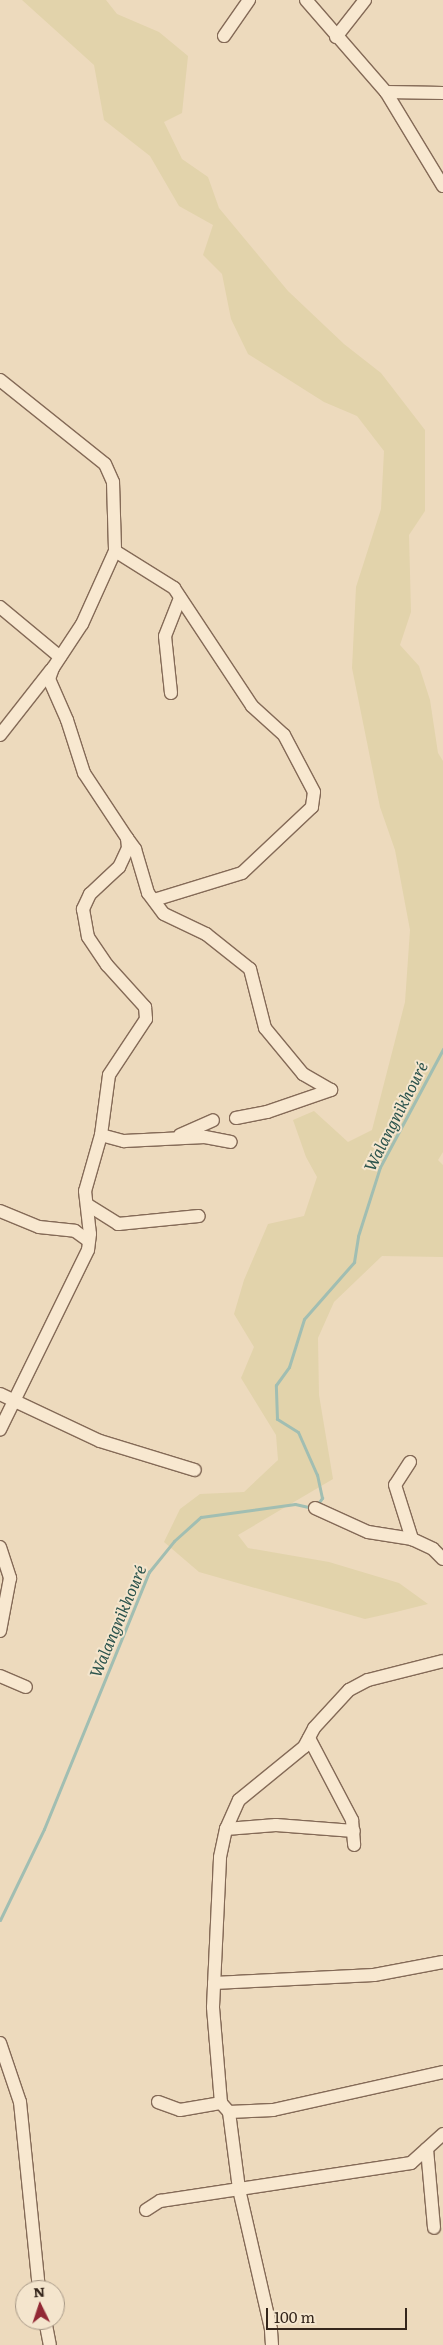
<!DOCTYPE html>
<html>
<head>
<meta charset="utf-8">
<style>
	body { margin:0 }
	#map { position:relative; width:443px; height:2345px; overflow:hidden; background:#eddabd; font-family:Literata,serif }
	div>[style] { position:absolute }
	.farmland>* { inset:0; background:#e2d3ab }
	.stream>* { height:3px; margin:-1.5px; padding:0 1.5px; transform-origin:1.5px; border-radius:1.5px; background:#a1beb2 }
	.roads { filter:drop-shadow(1px 0 #846a57) drop-shadow(-1px 0 #846a57) drop-shadow(0 1px #846a57) drop-shadow(0 -1px #846a57) }
	.minor>* { height:12px; margin:-6px; padding:0 6px; transform-origin:6px; border-radius:6px; background:#f8e8d0 }
	span { translate:-50% -50%; white-space:nowrap; text-align:center; line-height:1.15; -webkit-text-stroke:4px #f4e5cd; paint-order:stroke }
	.water-label { font-size:16px; color:#2b534c; font-style:italic }
	.north { position:absolute; left:15px; top:2280px; width:50px; height:50px; box-sizing:border-box; background:#f4e5cd; border:1px solid #a79886; border-radius:50%; rotate:356deg; font-size:14px; font-weight:700; line-height:20px; text-align:center; color:#34251b }
	.north::after { content:''; display:block; margin:auto; width:18px; height:22px; background:#922834; clip-path:polygon(50% 0,100% 100%,50% 72%,0 100%) }
	.scale { position:absolute; left:266px; top:2308px; width:141px; height:22px; box-sizing:border-box; border:2px solid #34251b; border-top:0; padding-left:6px; font-size:15px; line-height:18px; white-space:nowrap; color:#34251b; -webkit-text-stroke:4px #f4e5cd; paint-order:stroke }
</style>
</head>
<body>
<div id="map">
	<div class="farmland">
		<div style="clip-path:polygon(22px 0,106px 0,117px 14px,159px 32px,188px 56px,182px 113px,164px 122px,182px 159px,208px 177px,219px 208px,288px 291px,344px 344px,381px 373px,425px 430px,425px 511px,409px 535px,411px 612px,400px 645px,419px 666px,430px 700px,438px 753px,443px 761px,443px 1152px,438px 1160px,443px 1165px,443px 1257px,382px 1256px,334px 1302px,318px 1338px,319px 1395px,333px 1479px,238px 1535px,248px 1548px,329px 1562px,399px 1583px,428px 1604px,396px 1612px,365px 1619px,199px 1572px,164px 1542px,180px 1509px,200px 1494px,244px 1492px,278px 1460px,276px 1435px,241px 1378px,254px 1347px,234px 1314px,244px 1280px,268px 1224px,304px 1216px,317px 1177px,306px 1157px,293px 1120px,314px 1111px,348px 1142px,372px 1130px,405px 1002px,410px 930px,395px 850px,380px 807px,352px 668px,356px 587px,381px 509px,384px 451px,357px 416px,324px 402px,248px 354px,231px 319px,222px 274px,203px 255px,213px 225px,179px 206px,150px 156px,104px 120px,94px 65px)"></div>
	</div>
	<div class="stream">
		<div style="left:317px;top:1505px;width:9px;rotate:-54deg"></div>
		<div style="left:322px;top:1498px;width:24px;rotate:-102deg"></div>
		<div style="left:317px;top:1475px;width:47px;rotate:-113.8deg"></div>
		<div style="left:298px;top:1432px;width:25px;rotate:-148deg"></div>
		<div style="left:277px;top:1419px;width:34px;rotate:-92deg"></div>
		<div style="left:276px;top:1385px;width:22px;rotate:-54deg"></div>
		<div style="left:289px;top:1367px;width:50px;rotate:-72.6deg"></div>
		<div style="left:304px;top:1319px;width:76px;rotate:-48.7deg"></div>
		<div style="left:354px;top:1262px;width:26px;rotate:-81deg"></div>
		<div style="left:358px;top:1236px;width:72px;rotate:-72.3deg"></div>
		<div style="left:380px;top:1167px;width:134px;rotate:-61.9deg"></div>
		<div style="left:0;top:1920px;width:101px;rotate:-64.2deg"></div>
		<div style="left:44px;top:1829px;width:278px;rotate:-67.8deg"></div>
		<div style="left:149px;top:1572px;width:40px;rotate:-51deg"></div>
		<div style="left:174px;top:1541px;width:36px;rotate:-42deg"></div>
		<div style="left:201px;top:1517px;width:95px;rotate:-7.9deg"></div>
		<div style="left:295px;top:1504px;width:17px;rotate:13deg"></div>
	</div>
	<div class="roads">
		<div class="minor">
			<div style="left:306px;top:0;width:122px;rotate:49deg"></div>
			<div style="left:386px;top:92px;width:110px;rotate:58.8deg"></div>
			<div style="left:224px;top:36px;width:44px;rotate:-55.2deg"></div>
			<div style="left:336px;top:37px;width:47px;rotate:-51.9deg"></div>
			<div style="left:386px;top:92px;width:57px;rotate:1deg"></div>
			<div style="left:0;top:380px;width:134px;rotate:38.7deg"></div>
			<div style="left:105px;top:464px;width:20px;rotate:66deg"></div>
			<div style="left:113px;top:482px;width:69px;rotate:88.3deg"></div>
			<div style="left:115px;top:551px;width:80px;rotate:114.3deg"></div>
			<div style="left:82px;top:624px;width:53px;rotate:123.4deg"></div>
			<div style="left:53px;top:668px;width:12px;rotate:110deg"></div>
			<div style="left:49px;top:679px;width:45px;rotate:66.3deg"></div>
			<div style="left:67px;top:720px;width:56px;rotate:72.2deg"></div>
			<div style="left:84px;top:773px;width:78px;rotate:56.5deg"></div>
			<div style="left:127px;top:838px;width:10px;rotate:84deg"></div>
			<div style="left:128px;top:848px;width:21px;rotate:115deg"></div>
			<div style="left:119px;top:867px;width:40px;rotate:137deg"></div>
			<div style="left:90px;top:894px;width:17px;rotate:115deg"></div>
			<div style="left:83px;top:909px;width:28px;rotate:80deg"></div>
			<div style="left:88px;top:937px;width:34px;rotate:56deg"></div>
			<div style="left:107px;top:965px;width:57px;rotate:47.9deg"></div>
			<div style="left:145px;top:1007px;width:12px;rotate:85deg"></div>
			<div style="left:146px;top:1019px;width:67px;rotate:123.5deg"></div>
			<div style="left:109px;top:1075px;width:61px;rotate:97.6deg"></div>
			<div style="left:101px;top:1135px;width:58px;rotate:105.9deg"></div>
			<div style="left:85px;top:1191px;width:43px;rotate:83.4deg"></div>
			<div style="left:90px;top:1234px;width:16px;rotate:97deg"></div>
			<div style="left:88px;top:1250px;width:200px;rotate:116.1deg"></div>
			<div style="left:115px;top:551px;width:70px;rotate:32.1deg"></div>
			<div style="left:174px;top:588px;width:141px;rotate:56.5deg"></div>
			<div style="left:252px;top:706px;width:43px;rotate:42.2deg"></div>
			<div style="left:284px;top:735px;width:64px;rotate:62.2deg"></div>
			<div style="left:314px;top:792px;width:15px;rotate:98deg"></div>
			<div style="left:312px;top:807px;width:96px;rotate:136.7deg"></div>
			<div style="left:242px;top:873px;width:92px;rotate:162.9deg"></div>
			<div style="left:0;top:607px;width:78px;rotate:39.8deg"></div>
			<div style="left:171px;top:693px;width:57px;rotate:-96deg"></div>
			<div style="left:165px;top:636px;width:41px;rotate:-68.5deg"></div>
			<div style="left:0;top:735px;width:83px;rotate:-51.9deg"></div>
			<div style="left:127px;top:838px;width:14px;rotate:54deg"></div>
			<div style="left:135px;top:849px;width:46px;rotate:73.5deg"></div>
			<div style="left:148px;top:893px;width:26px;rotate:53deg"></div>
			<div style="left:164px;top:914px;width:47px;rotate:25.5deg"></div>
			<div style="left:206px;top:934px;width:56px;rotate:38.5deg"></div>
			<div style="left:250px;top:969px;width:61px;rotate:75.7deg"></div>
			<div style="left:265px;top:1028px;width:60px;rotate:50.4deg"></div>
			<div style="left:303px;top:1074px;width:32px;rotate:30deg"></div>
			<div style="left:236px;top:1118px;width:32px;rotate:-11deg"></div>
			<div style="left:267px;top:1112px;width:68px;rotate:-19deg"></div>
			<div style="left:101px;top:1135px;width:24px;rotate:15deg"></div>
			<div style="left:124px;top:1141px;width:81px;rotate:-2.8deg"></div>
			<div style="left:205px;top:1137px;width:26px;rotate:11deg"></div>
			<div style="left:180px;top:1135px;width:36px;rotate:-24deg"></div>
			<div style="left:88px;top:1205px;width:36px;rotate:32deg"></div>
			<div style="left:118px;top:1224px;width:81px;rotate:-5.6deg"></div>
			<div style="left:0;top:1211px;width:42px;rotate:22.3deg"></div>
			<div style="left:39px;top:1227px;width:36px;rotate:6deg"></div>
			<div style="left:75px;top:1231px;width:17px;rotate:36deg"></div>
			<div style="left:0;top:1394px;width:110px;rotate:25.2deg"></div>
			<div style="left:100px;top:1441px;width:99px;rotate:17deg"></div>
			<div style="left:410px;top:1462px;width:27px;rotate:123deg"></div>
			<div style="left:395px;top:1485px;width:57px;rotate:72.5deg"></div>
			<div style="left:315px;top:1508px;width:58px;rotate:24.4deg"></div>
			<div style="left:368px;top:1532px;width:45px;rotate:9deg"></div>
			<div style="left:412px;top:1539px;width:23px;rotate:25deg"></div>
			<div style="left:433px;top:1549px;width:14px;rotate:45deg"></div>
			<div style="left:0;top:1547px;width:33px;rotate:72deg"></div>
			<div style="left:10px;top:1578px;width:54px;rotate:100.7deg"></div>
			<div style="left:0;top:1676px;width:28px;rotate:23deg"></div>
			<div style="left:309px;top:1738px;width:93px;rotate:62.3deg"></div>
			<div style="left:352px;top:1820px;width:25px;rotate:85deg"></div>
			<div style="left:226px;top:1829px;width:50px;rotate:-4.6deg"></div>
			<div style="left:276px;top:1825px;width:78px;rotate:4.4deg"></div>
			<div style="left:214px;top:1983px;width:160px;rotate:-2.9deg"></div>
			<div style="left:374px;top:1975px;width:70px;rotate:-10.7deg"></div>
			<div style="left:0;top:2043px;width:62px;rotate:71.3deg"></div>
			<div style="left:20px;top:2102px;width:189px;rotate:84.2deg"></div>
			<div style="left:158px;top:2102px;width:23px;rotate:20deg"></div>
			<div style="left:180px;top:2110px;width:42px;rotate:-9.7deg"></div>
			<div style="left:229px;top:2112px;width:44px;rotate:-2.6deg"></div>
			<div style="left:273px;top:2110px;width:174px;rotate:-12.6deg"></div>
			<div style="left:427px;top:2149px;width:79px;rotate:84.9deg"></div>
			<div style="left:146px;top:2210px;width:17px;rotate:-33deg"></div>
			<div style="left:160px;top:2201px;width:254px;rotate:-8.6deg"></div>
			<div style="left:411px;top:2163px;width:43px;rotate:-42.2deg"></div>
			<div style="left:45px;top:2320px;width:25px;rotate:79deg"></div>
			<div style="left:272px;top:2345px;width:16px;rotate:-94deg"></div>
			<div style="left:271px;top:2329px;width:144px;rotate:-102.9deg"></div>
			<div style="left:239px;top:2189px;width:78px;rotate:-97.4deg"></div>
			<div style="left:229px;top:2112px;width:12px;rotate:-132deg"></div>
			<div style="left:221px;top:2103px;width:96px;rotate:-94.8deg"></div>
			<div style="left:213px;top:2007px;width:150px;rotate:-87.3deg"></div>
			<div style="left:220px;top:1857px;width:29px;rotate:-78deg"></div>
			<div style="left:226px;top:1829px;width:32px;rotate:-66deg"></div>
			<div style="left:239px;top:1800px;width:84px;rotate:-39.2deg"></div>
			<div style="left:304px;top:1747px;width:21px;rotate:-62deg"></div>
			<div style="left:314px;top:1728px;width:52px;rotate:-47.4deg"></div>
			<div style="left:349px;top:1690px;width:21px;rotate:-28deg"></div>
			<div style="left:368px;top:1680px;width:77px;rotate:-14.2deg"></div>
		</div>
	</div>
	<div class="water-label">
		<span style="left:395px;top:1116px;rotate:-63deg">Walangnikhouré</span>
		<span style="left:117px;top:1621px;rotate:-67deg">Walangnikhouré</span>
	</div>
	<div class="north">N</div>
	<div class="scale">100 m</div>
</div>
</body>
</html>
